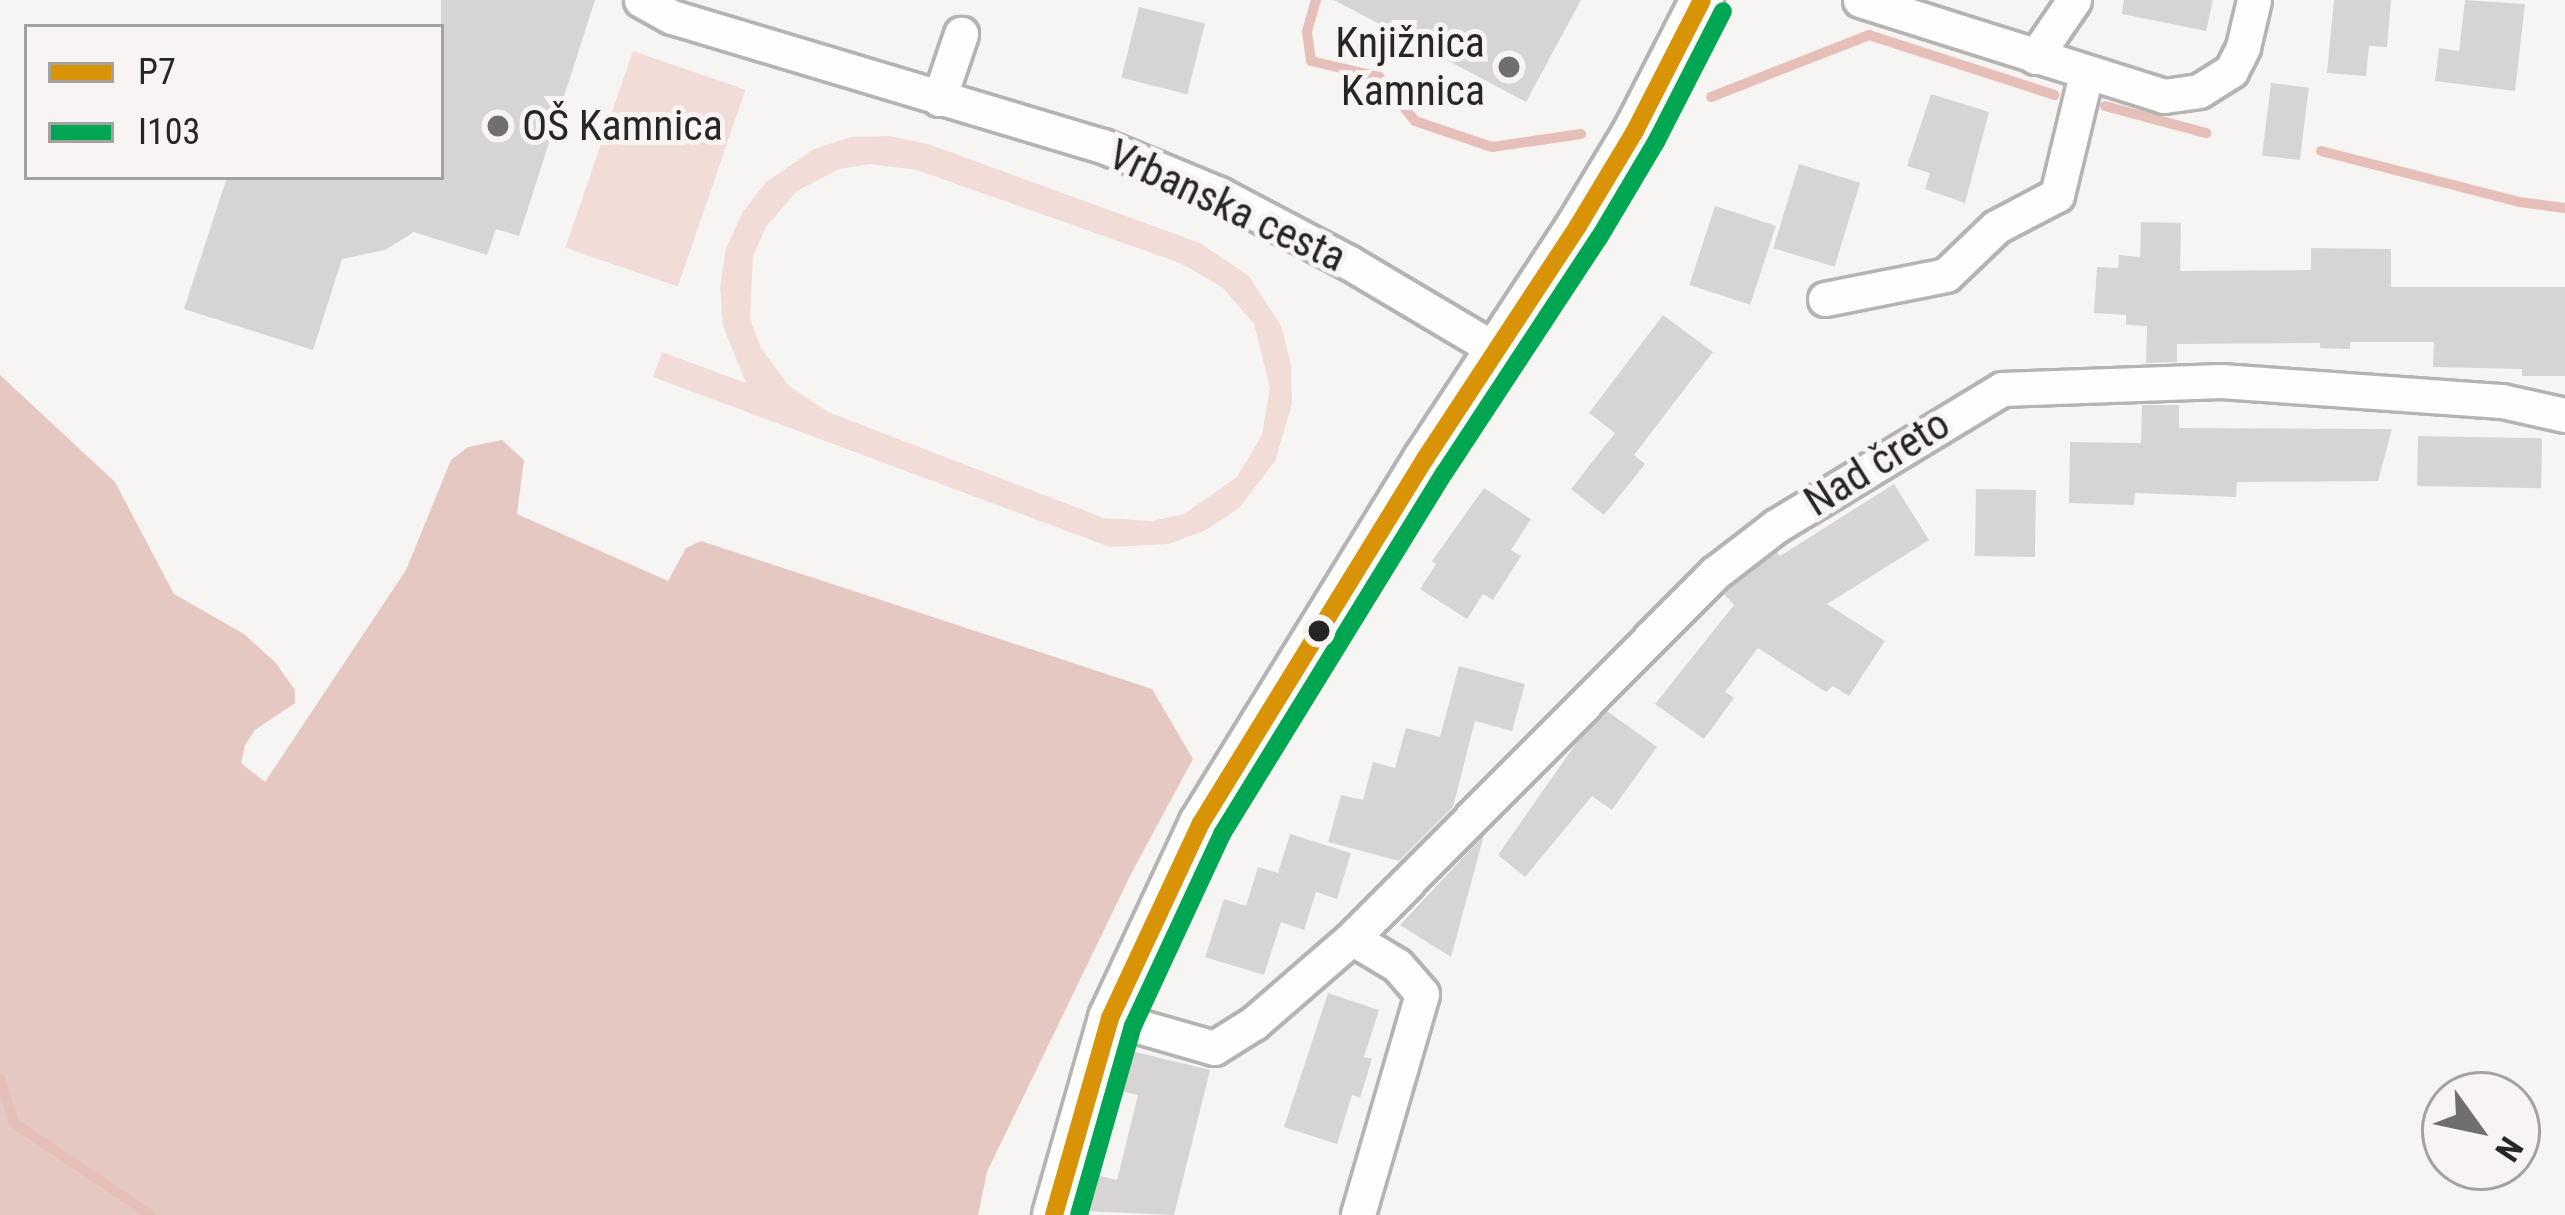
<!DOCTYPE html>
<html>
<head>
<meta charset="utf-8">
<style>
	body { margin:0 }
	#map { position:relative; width:2565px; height:1215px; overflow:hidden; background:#f7f5f4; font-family:"Roboto Condensed",sans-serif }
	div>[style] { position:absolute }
	.green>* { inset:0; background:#f2dcd7; transform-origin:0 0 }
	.forest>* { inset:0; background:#e6c8c2 }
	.stream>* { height:10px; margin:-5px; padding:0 5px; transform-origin:5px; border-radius:5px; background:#e6bfb8 }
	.building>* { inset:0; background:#d7d5d4; transform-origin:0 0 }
	.roads { filter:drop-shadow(3px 0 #b5b3b3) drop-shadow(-3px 0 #b5b3b3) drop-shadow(0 3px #b5b3b3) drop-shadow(0 -3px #b5b3b3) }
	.minor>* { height:33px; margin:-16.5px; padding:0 16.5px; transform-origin:16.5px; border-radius:16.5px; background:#fefefd }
	.tertiary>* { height:42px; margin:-21px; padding:0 21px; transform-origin:21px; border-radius:21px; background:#fefefd }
	.bus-1>* { height:18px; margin:-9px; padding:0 9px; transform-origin:9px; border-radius:9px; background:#d89306 }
	.bus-2>* { height:18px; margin:-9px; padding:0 9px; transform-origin:9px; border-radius:9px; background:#00a651 }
	.dots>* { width:33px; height:33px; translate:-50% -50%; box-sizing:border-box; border:6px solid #f8f4f3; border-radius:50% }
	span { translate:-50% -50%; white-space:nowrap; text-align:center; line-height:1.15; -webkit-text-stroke:10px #f8f4f3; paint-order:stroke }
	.poi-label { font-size:42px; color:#272626 }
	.right { translate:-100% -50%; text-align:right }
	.left { translate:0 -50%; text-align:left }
	.street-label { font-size:42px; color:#272626 }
	.legend { position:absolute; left:24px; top:24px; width:420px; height:156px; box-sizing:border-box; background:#f8f4f3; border:3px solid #a4a2a1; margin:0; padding:15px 21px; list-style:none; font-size:36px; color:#272626 }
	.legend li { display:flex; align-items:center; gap:24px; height:60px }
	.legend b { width:60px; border:3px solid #a4a2a1 }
	.north { position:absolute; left:2421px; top:1071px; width:120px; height:120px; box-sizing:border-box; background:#f8f4f3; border:3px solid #a4a2a1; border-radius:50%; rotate:123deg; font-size:33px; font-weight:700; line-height:48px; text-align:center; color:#272626 }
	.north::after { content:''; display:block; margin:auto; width:42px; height:54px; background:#706e6e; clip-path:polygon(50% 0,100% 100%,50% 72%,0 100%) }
</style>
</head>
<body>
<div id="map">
	<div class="green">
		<div style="left:633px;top:51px;width:119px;height:208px;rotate:19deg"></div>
		<div style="clip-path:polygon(evenodd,890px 136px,928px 144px,1200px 243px,1249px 276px,1281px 326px,1291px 364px,1292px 404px,1275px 461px,1239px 508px,1206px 530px,1169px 544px,1110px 547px,653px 377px,662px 352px,746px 383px,723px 326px,720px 287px,726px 249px,742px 213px,766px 182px,814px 149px,851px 137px,890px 136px,870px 164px,917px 170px,1180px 263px,1222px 287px,1254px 324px,1270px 387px,1262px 435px,1237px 477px,1184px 514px,1152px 521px,1104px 518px,828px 412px,789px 386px,761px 348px,750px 319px,753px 256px,766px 227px,797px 191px,839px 169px,870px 164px)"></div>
	</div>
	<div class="forest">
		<div style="clip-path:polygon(0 375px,115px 482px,174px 594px,244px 634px,275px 662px,295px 690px,295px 703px,255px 730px,245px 745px,241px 763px,265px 782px,406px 570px,451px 460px,468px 447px,502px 440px,524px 460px,517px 514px,668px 581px,686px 548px,701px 541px,1152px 689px,1193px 759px,1132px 872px,987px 1172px,978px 1215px,0 1215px)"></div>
	</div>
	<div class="stream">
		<div style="left:1316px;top:0;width:33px;rotate:106deg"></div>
		<div style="left:1307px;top:32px;width:29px;rotate:82deg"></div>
		<div style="left:1311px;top:61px;width:70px;rotate:13.2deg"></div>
		<div style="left:1379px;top:77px;width:57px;rotate:50.7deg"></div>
		<div style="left:1415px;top:121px;width:81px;rotate:18.7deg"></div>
		<div style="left:1492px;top:147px;width:90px;rotate:-8.3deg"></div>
		<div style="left:1711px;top:97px;width:170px;rotate:-21.4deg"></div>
		<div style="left:1869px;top:35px;width:195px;rotate:17.9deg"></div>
		<div style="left:2105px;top:106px;width:105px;rotate:15deg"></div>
		<div style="left:2321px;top:151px;width:204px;rotate:14.4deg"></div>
		<div style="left:2519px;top:202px;width:46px;rotate:7.4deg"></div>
		<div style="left:0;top:1078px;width:47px;rotate:72.7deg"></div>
		<div style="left:14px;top:1123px;width:165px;rotate:33.9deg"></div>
	</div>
	<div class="building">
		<div style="clip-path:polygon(441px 0,595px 0,519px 236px,496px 229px,487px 255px,414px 232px,385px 250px,342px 259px,313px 350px,184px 309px,227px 177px,441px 177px)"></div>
		<div style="clip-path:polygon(1334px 0,1581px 0,1526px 102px)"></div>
		<div style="clip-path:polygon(2124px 0,2213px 0,2206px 31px,2122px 14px)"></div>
		<div style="clip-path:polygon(2334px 0,2391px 0,2387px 47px,2369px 46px,2366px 76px,2327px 73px)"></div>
		<div style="clip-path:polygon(2465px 0,2525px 4px,2515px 91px,2435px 81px,2439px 48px,2459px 51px)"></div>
		<div style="left:1139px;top:7px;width:68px;height:73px;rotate:14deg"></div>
		<div style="left:2271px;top:83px;width:38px;height:73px;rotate:7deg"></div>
		<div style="clip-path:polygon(1931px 94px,1989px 112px,1965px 203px,1925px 189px,1930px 173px,1907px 166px)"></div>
		<div style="left:1799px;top:164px;width:64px;height:88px;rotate:17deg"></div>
		<div style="left:1715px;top:206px;width:64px;height:83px;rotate:18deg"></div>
		<div style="clip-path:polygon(2141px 222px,2181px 223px,2180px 271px,2311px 270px,2311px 248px,2391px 249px,2391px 287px,2565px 287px,2565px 376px,2522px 376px,2522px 369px,2433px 367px,2434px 342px,2350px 342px,2350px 349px,2320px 348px,2320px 343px,2177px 344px,2177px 362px,2146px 363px,2147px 326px,2126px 325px,2126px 315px,2094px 313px,2097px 267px,2118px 268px,2119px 255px,2140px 257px)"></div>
		<div style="clip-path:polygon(1663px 315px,1713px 352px,1634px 455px,1645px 464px,1604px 515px,1571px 489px,1615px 433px,1589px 413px)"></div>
		<div style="clip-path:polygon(2142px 405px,2179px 405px,2179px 428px,2392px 429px,2378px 481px,2237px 482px,2236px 497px,2135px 493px,2134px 505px,2069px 503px,2070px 442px,2141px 443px)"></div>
		<div style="left:2418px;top:436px;width:124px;height:50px;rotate:1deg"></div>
		<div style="clip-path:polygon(1894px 484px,1929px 540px,1827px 604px,1885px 641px,1849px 696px,1833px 686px,1826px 692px,1758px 648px,1725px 692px,1734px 698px,1704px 739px,1655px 704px,1734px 605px,1724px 594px,1729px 589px,1777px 552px,1780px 556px)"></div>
		<div style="clip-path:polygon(1484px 488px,1531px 519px,1511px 550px,1521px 556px,1493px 600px,1483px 594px,1467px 619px,1420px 589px,1436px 564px,1432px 561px)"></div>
		<div style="left:1976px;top:489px;width:60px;height:67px;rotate:1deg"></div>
		<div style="clip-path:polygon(1459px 666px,1525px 684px,1512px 731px,1475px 721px,1453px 807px,1399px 861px,1328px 842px,1341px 795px,1363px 800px,1373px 762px,1395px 768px,1406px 728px,1440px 737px)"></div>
		<div style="clip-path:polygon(1607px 711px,1657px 747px,1612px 810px,1592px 796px,1525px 877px,1498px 855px,1577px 742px)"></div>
		<div style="clip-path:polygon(1290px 834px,1351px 853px,1337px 899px,1316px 892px,1304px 930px,1281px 922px,1264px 975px,1205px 957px,1224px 899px,1246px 906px,1258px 867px,1278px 873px)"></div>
		<div style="clip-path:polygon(1484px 835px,1451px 957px,1400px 925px)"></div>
		<div style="clip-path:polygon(1328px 993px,1379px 1010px,1364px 1057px,1372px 1059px,1360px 1098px,1352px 1095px,1337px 1144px,1284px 1127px)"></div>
		<div style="clip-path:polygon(1127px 1050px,1210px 1070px,1174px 1215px,1082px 1211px,1092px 1174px,1117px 1180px,1138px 1095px,1116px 1090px)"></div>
	</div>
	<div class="roads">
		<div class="minor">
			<div style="left:641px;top:0;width:35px;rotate:29deg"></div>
			<div style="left:672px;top:17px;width:450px;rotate:16.7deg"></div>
			<div style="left:1103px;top:146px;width:126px;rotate:22.5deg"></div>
			<div style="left:1219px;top:194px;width:146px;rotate:27.8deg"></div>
			<div style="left:1348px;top:262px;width:174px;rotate:30.7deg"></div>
			<div style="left:1860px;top:0;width:319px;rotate:17.5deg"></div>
			<div style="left:2164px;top:96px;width:35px;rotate:-8deg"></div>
			<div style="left:2199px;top:91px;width:38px;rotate:-32deg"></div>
			<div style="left:2231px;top:71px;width:27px;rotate:-63deg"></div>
			<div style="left:2243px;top:47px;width:48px;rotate:-76.8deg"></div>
			<div style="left:2035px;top:57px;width:69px;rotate:-55.6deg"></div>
			<div style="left:939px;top:99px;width:69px;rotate:-71.3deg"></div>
			<div style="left:1825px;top:299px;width:123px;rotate:-11.2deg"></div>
			<div style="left:1946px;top:275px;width:69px;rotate:-43.8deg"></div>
			<div style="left:1996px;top:227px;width:69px;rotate:-27.7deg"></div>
			<div style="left:2057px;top:195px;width:124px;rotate:-76.5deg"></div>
			<div style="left:1352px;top:938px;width:52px;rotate:31deg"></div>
			<div style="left:1397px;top:965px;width:38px;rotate:49deg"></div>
			<div style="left:1422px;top:994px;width:230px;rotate:106.2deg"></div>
			<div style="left:1110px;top:1018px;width:108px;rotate:16.1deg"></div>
			<div style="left:1214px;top:1048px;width:47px;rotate:-32deg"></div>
			<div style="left:1254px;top:1023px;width:130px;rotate:-40.9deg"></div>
			<div style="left:1352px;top:938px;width:515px;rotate:-45.16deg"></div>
			<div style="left:1715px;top:573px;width:77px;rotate:-37.6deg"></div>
			<div style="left:1776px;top:526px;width:264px;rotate:-31.2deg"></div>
			<div style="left:2002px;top:389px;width:219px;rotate:-2.1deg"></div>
			<div style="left:2221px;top:381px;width:282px;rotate:4.1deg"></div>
			<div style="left:2502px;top:401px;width:65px;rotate:12.5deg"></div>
		</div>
		<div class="tertiary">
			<div style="left:1054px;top:1215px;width:205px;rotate:-74.1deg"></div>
			<div style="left:1110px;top:1018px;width:215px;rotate:-65deg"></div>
			<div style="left:1201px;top:823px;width:427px;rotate:-58.4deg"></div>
			<div style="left:1425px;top:459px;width:279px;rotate:-56.7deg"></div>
			<div style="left:1578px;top:226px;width:111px;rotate:-59deg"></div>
			<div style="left:1635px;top:131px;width:147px;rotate:-62.9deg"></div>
		</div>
	</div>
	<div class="bus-1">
		<div style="left:1054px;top:1215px;width:205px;rotate:-74.1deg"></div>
		<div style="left:1110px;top:1018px;width:215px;rotate:-65deg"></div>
		<div style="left:1201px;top:823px;width:427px;rotate:-58.4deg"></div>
		<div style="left:1425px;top:459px;width:279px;rotate:-56.7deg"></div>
		<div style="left:1578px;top:226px;width:111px;rotate:-59deg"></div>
		<div style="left:1635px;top:131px;width:147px;rotate:-62.9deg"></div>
	</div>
	<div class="bus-2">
		<div style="left:1079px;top:1215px;width:197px;rotate:-74.1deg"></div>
		<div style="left:1133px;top:1026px;width:212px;rotate:-65.1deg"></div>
		<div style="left:1222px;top:834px;width:425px;rotate:-58.4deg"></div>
		<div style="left:1445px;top:472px;width:280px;rotate:-56.7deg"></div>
		<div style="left:1599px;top:238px;width:112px;rotate:-59.3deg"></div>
		<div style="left:1656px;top:142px;width:147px;rotate:-62.9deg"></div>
	</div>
	<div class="dots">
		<div style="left:1509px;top:67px;background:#706e6e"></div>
		<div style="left:498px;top:126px;background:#706e6e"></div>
		<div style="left:1319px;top:631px;background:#272626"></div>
	</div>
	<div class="poi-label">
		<span class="right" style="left:1485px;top:67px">Knjižnica<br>Kamnica</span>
		<span class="left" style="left:522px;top:126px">OŠ Kamnica</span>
	</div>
	<div class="street-label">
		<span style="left:1227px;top:206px;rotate:25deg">Vrbanska cesta</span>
		<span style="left:1877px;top:463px;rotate:-32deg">Nad čreto</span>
	</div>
	<ul class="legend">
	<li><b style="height:15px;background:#d89306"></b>P7</li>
	<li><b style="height:15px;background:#00a651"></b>I103</li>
	</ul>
	<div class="north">N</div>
</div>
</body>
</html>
